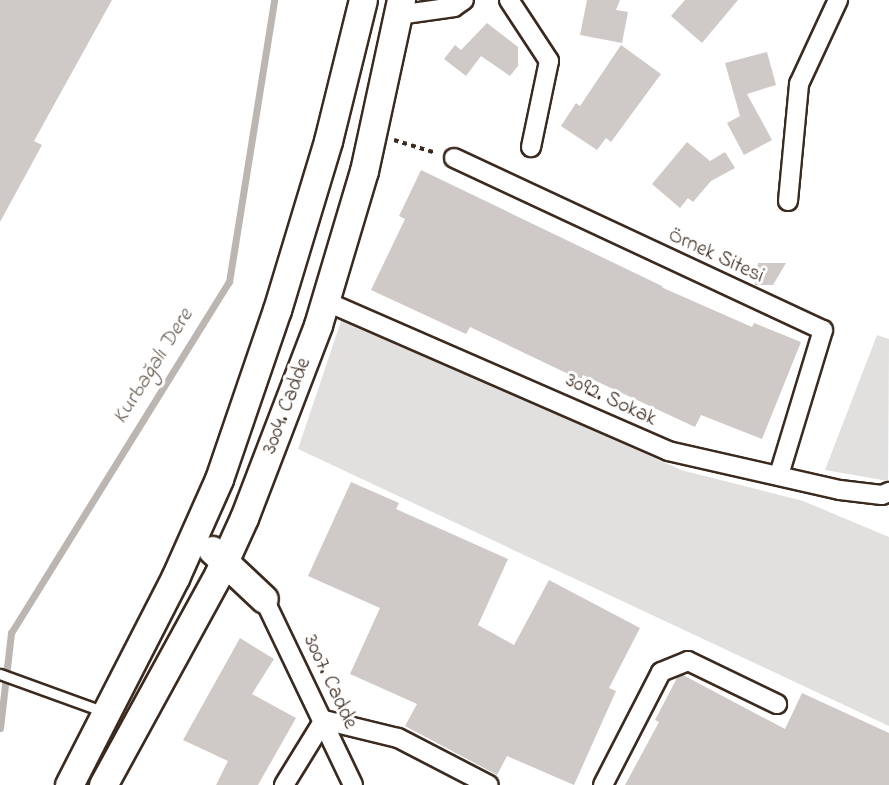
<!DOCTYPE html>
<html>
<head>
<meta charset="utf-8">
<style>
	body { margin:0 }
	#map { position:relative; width:889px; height:785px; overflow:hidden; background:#fff; font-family:"Indie Flower",sans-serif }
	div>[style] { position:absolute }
	.green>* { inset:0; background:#e2e0de }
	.stream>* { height:7px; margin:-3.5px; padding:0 3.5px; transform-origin:3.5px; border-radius:3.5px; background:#bcb6b3 }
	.building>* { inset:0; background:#cfcac7 }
	.path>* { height:4px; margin-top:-2px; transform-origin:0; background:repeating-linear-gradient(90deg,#3b2a1e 0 4.5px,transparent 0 9px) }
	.roads { filter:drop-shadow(2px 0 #3b2a1e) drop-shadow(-2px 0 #3b2a1e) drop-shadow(0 2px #3b2a1e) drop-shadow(0 -2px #3b2a1e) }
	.service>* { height:9px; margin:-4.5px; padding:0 4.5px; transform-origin:4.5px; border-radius:4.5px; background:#fff }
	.minor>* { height:18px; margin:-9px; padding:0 9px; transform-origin:9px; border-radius:9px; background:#fff }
	.primary>* { height:27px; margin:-13.5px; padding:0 13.5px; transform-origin:13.5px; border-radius:13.5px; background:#fff }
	span { translate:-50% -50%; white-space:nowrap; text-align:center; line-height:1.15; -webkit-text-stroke:6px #fff; paint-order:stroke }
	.street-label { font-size:21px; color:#3b2a1e }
	.water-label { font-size:22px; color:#685b52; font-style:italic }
</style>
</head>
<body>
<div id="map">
	<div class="green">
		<div style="clip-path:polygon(342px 318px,681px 470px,803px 501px,889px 537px,889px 726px,298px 449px)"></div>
		<div style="clip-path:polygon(877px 335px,889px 339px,888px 481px,825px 470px)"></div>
	</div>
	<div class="stream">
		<div style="left:0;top:728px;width:96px;rotate:-83.4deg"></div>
		<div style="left:11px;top:633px;width:413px;rotate:-58.2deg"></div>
		<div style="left:229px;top:282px;width:286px;rotate:-80.9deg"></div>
	</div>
	<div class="building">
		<div style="clip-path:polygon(0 0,112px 0,34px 141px,42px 145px,0 222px)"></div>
		<div style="clip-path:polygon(587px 0,620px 0,616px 10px,628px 12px,622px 43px,580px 35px)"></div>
		<div style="clip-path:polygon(685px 0,738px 0,702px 43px,671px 16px)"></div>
		<div style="clip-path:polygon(487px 23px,518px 47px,518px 66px,510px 76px,481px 56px,466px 76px,444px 59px,455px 45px,461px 50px)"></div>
		<div style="clip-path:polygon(621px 45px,661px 74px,611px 142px,606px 138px,597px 150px,561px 126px,576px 103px,580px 106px)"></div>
		<div style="clip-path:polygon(767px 52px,776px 85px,747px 94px,772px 140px,744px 155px,727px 123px,740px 116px,725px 63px)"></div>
		<div style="clip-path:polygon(687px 142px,710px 161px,725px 152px,735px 168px,711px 181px,693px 202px,688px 198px,680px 208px,652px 184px)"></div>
		<div style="clip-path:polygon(421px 170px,664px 287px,661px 287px,752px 327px,754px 323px,801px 342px,762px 439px,701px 415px,695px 427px,583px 375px,581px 380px,470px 327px,466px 334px,371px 290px,405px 219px,399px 216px)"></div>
		<div style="clip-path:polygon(758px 263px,786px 263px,773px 285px,755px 285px)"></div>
		<div style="clip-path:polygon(351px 482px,399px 503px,396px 509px,508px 559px,478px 625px,514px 645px,549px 580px,640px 628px,609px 688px,616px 691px,574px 785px,507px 756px,497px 775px,405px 726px,417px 704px,350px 674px,380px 608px,308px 576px)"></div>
		<div style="clip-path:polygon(240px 638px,274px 659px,252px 694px,296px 718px,258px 785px,216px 785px,228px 761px,183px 740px)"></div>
		<div style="clip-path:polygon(683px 675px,785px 729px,802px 693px,889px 733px,889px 785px,625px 785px,659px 722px,655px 720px,677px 678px)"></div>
	</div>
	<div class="path">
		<div style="left:394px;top:140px;width:44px;rotate:17.2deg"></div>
	</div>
	<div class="roads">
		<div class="service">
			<div style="left:0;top:674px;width:112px;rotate:19.9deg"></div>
		</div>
		<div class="minor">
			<div style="left:509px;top:0;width:73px;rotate:56.7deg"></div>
			<div style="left:549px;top:61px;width:88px;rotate:101.8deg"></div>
			<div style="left:398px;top:15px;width:57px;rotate:-8.1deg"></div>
			<div style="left:454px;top:7px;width:12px;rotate:-35deg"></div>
			<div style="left:454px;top:158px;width:407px;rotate:25deg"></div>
			<div style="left:823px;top:330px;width:152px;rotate:106.9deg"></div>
			<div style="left:788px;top:201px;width:118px;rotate:-84.6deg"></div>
			<div style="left:799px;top:84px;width:93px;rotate:-65.1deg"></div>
			<div style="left:325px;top:301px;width:374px;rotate:23.6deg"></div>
			<div style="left:668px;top:451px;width:176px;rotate:12.8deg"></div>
			<div style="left:840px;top:490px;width:42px;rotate:6.8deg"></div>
			<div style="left:882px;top:495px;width:8px;rotate:-23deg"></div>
			<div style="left:264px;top:599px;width:206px;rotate:64.4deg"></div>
			<div style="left:284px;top:785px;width:76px;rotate:-58.4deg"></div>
			<div style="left:324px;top:720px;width:76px;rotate:13.7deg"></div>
			<div style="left:398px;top:738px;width:102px;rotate:27.3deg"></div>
			<div style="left:603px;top:785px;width:127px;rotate:-62.8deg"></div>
			<div style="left:661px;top:672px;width:29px;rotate:-22deg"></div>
			<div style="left:688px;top:661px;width:99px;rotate:25.8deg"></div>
		</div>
		<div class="primary">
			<div style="left:212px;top:550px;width:71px;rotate:43.3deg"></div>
			<div style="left:69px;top:785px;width:233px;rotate:-62.9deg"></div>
			<div style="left:175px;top:578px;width:108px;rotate:-66deg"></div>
			<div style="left:219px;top:479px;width:179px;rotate:-71.1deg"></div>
			<div style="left:277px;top:310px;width:177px;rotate:-73.2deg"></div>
			<div style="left:328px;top:141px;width:145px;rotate:-76.1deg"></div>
			<div style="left:103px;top:785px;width:239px;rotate:-61.3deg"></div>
			<div style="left:218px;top:575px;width:63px;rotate:-65.5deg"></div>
			<div style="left:244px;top:518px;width:207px;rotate:-69deg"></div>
			<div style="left:318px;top:325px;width:161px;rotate:-73.4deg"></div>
			<div style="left:364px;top:171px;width:175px;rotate:-77.8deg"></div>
		</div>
	</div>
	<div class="street-label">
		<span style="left:716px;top:256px;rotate:25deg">Örnek Sitesi</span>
		<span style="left:611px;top:400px;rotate:25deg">3092. Sokak</span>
		<span style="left:287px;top:406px;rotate:-69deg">3004. Cadde</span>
		<span style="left:330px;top:682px;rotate:65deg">3007. Cadde</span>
	</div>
	<div class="water-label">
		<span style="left:154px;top:367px;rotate:-58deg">Kurbağalı Dere</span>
	</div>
</div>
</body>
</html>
